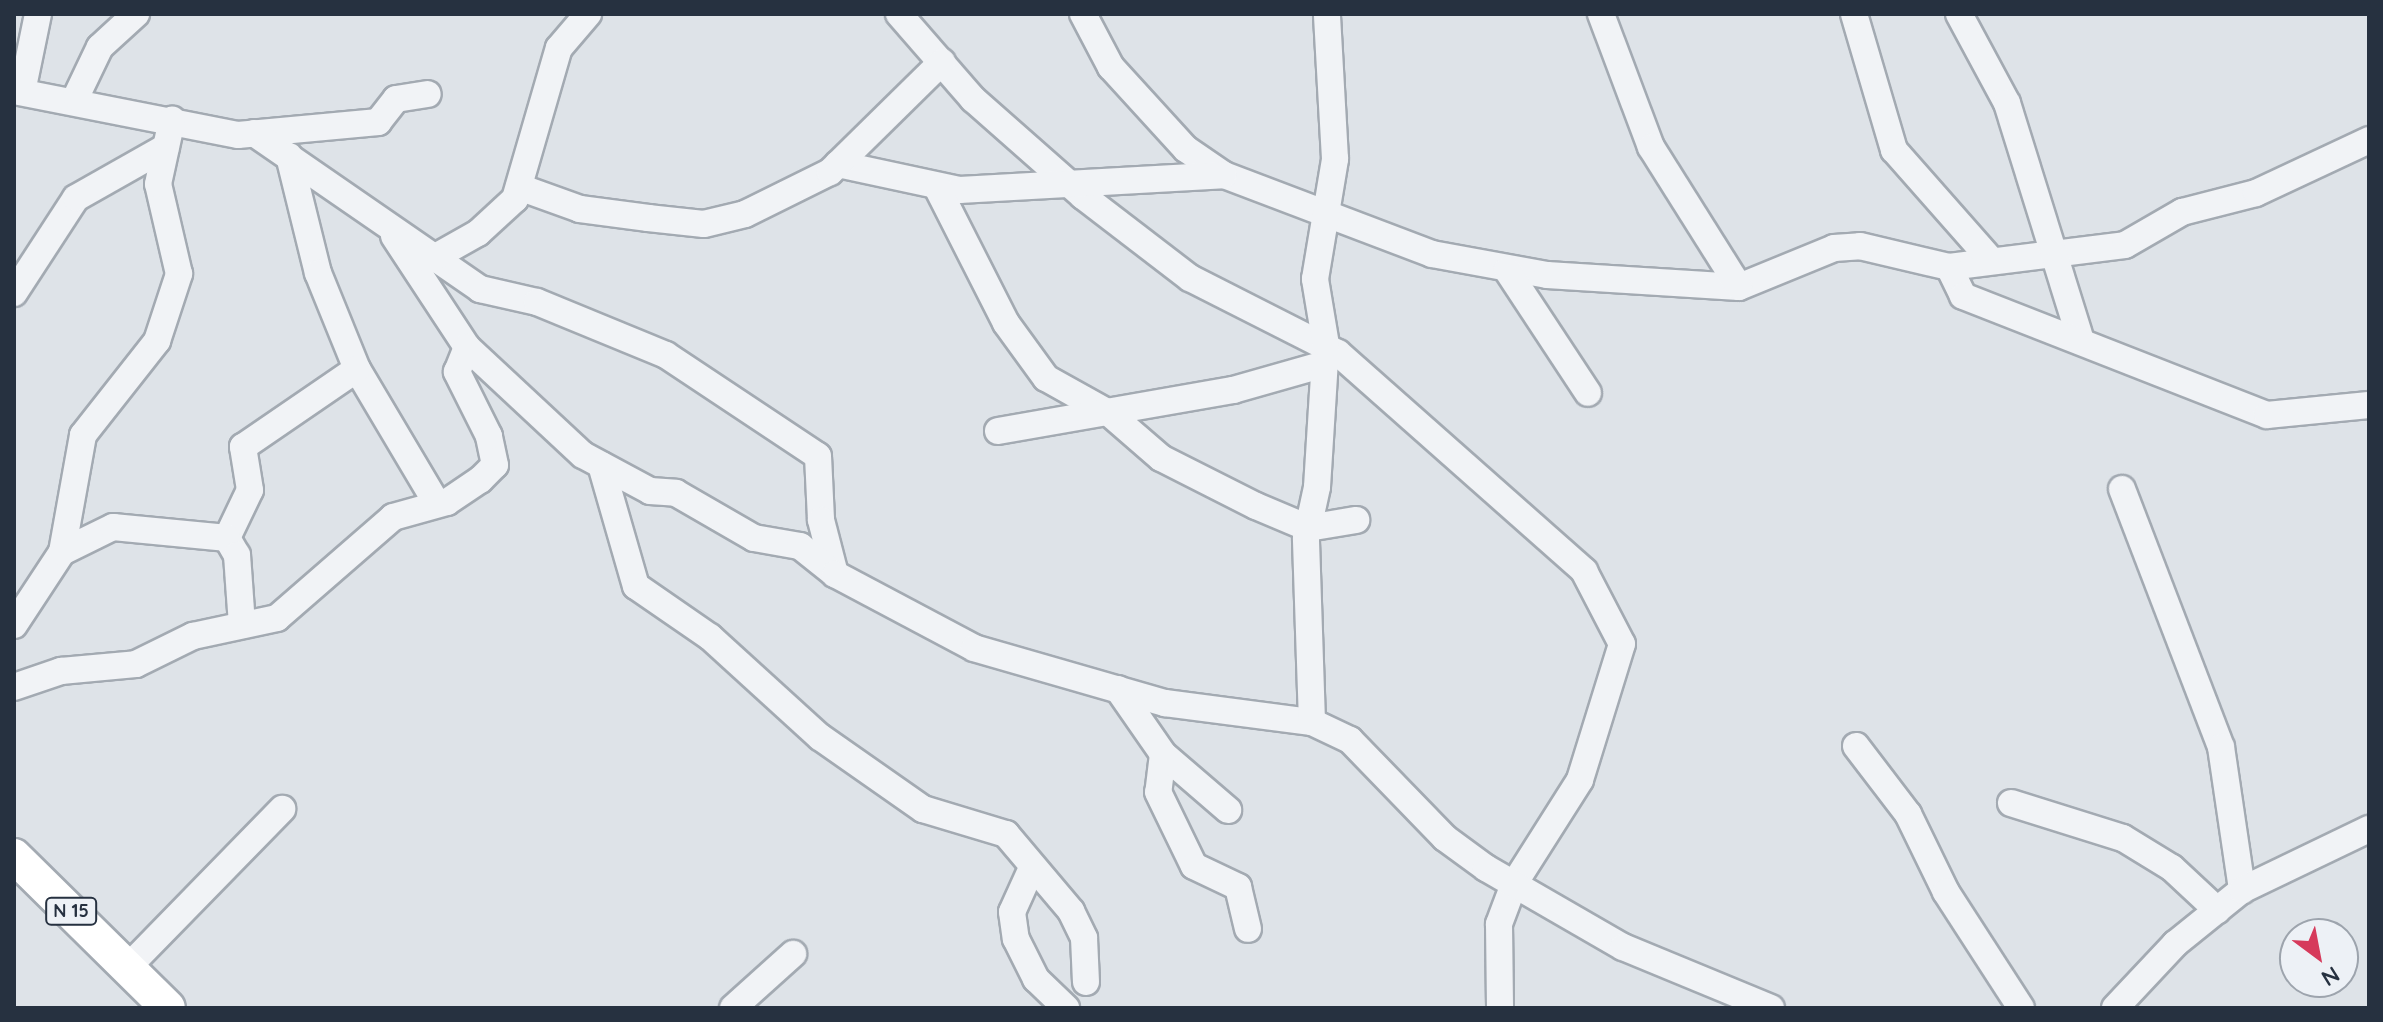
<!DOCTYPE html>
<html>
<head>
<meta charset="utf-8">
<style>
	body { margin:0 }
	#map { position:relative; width:2383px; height:1022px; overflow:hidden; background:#dee3e8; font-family:Quicksand,sans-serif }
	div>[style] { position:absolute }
	.roads { filter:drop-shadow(2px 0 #a3aab2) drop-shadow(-2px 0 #a3aab2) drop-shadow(0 2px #a3aab2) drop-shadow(0 -2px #a3aab2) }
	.minor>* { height:26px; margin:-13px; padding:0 13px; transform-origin:13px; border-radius:13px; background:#f1f3f6 }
	.major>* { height:34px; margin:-17px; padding:0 17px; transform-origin:17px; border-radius:17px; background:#fff }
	span { translate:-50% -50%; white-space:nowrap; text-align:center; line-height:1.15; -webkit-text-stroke:7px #edf1f6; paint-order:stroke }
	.shield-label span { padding:2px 6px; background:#edf1f6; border:2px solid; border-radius:6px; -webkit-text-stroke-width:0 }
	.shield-label { font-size:18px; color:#263140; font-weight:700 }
	.frame { position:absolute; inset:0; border:16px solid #263140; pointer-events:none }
	.north { position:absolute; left:2279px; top:918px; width:80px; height:80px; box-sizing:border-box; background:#edf1f6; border:2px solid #9da4ad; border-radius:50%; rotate:148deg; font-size:22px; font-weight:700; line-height:32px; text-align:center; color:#263140 }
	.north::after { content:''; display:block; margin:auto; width:28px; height:36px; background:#d63a5b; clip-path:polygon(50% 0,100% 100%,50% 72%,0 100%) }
</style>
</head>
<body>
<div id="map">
	<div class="roads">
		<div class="minor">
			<div style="left:899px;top:14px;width:113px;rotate:49deg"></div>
			<div style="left:973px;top:99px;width:147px;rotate:41.4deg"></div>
			<div style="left:1083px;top:196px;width:135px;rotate:37.5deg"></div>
			<div style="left:1190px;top:278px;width:166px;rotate:26.9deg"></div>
			<div style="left:1338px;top:353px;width:329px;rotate:41.5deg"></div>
			<div style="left:1584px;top:571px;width:82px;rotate:62.5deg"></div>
			<div style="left:1622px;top:644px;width:142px;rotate:107.2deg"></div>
			<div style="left:1580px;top:780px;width:123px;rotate:122.4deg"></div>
			<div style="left:1514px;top:884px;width:43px;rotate:110.6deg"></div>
			<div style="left:1499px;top:924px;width:84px;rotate:89.3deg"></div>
			<div style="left:1083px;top:14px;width:60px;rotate:62.2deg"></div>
			<div style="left:1111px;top:67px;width:111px;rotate:47.6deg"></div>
			<div style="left:1186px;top:149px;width:46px;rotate:34.4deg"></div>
			<div style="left:1224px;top:175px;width:222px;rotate:20.8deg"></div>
			<div style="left:1432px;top:254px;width:117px;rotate:10.3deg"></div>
			<div style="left:1547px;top:275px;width:192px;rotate:3.6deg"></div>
			<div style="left:1739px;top:287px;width:103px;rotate:-22.3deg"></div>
			<div style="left:1834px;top:248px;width:26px;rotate:-4deg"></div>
			<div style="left:1860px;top:246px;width:91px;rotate:13.3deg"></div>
			<div style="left:1949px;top:267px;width:177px;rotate:-7.1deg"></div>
			<div style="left:2125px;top:245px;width:66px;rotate:-30.1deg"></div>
			<div style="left:2182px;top:212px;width:76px;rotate:-14.4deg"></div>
			<div style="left:2256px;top:193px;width:125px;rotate:-25.1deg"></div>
			<div style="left:1601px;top:14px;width:142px;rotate:69.4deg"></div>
			<div style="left:1651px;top:147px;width:165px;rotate:57.8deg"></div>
			<div style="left:1854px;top:14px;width:142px;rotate:73.6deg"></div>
			<div style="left:1894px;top:150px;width:148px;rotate:48.6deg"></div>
			<div style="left:1959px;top:14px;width:101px;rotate:61.7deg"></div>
			<div style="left:2007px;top:103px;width:246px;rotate:72.7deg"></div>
			<div style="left:14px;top:91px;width:228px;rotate:11.1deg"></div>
			<div style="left:238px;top:135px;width:141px;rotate:-5.3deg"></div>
			<div style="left:378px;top:122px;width:29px;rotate:-52deg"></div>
			<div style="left:396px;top:99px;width:32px;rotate:-9deg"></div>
			<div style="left:22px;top:92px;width:80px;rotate:-78.4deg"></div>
			<div style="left:76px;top:97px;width:55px;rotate:-64.4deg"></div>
			<div style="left:100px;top:47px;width:49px;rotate:-42.5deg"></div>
			<div style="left:254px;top:133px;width:275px;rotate:34.6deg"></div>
			<div style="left:480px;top:289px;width:58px;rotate:12.8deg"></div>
			<div style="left:537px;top:302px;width:139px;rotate:22.3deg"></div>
			<div style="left:666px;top:355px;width:182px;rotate:33.6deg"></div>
			<div style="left:818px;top:456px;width:64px;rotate:87.3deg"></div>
			<div style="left:821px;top:520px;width:56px;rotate:75.5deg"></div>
			<div style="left:289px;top:156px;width:121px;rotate:76.1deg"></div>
			<div style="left:318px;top:273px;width:104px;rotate:67.9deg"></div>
			<div style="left:357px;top:369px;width:157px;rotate:59.3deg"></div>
			<div style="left:838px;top:164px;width:124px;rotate:12.1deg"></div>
			<div style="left:959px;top:190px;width:265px;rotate:-3.2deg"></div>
			<div style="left:519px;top:187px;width:65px;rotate:19.8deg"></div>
			<div style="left:580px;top:209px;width:69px;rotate:7.5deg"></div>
			<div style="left:648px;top:218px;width:56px;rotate:6.1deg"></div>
			<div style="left:704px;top:224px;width:42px;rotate:-13.7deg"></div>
			<div style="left:745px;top:214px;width:95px;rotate:-26.3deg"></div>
			<div style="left:830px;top:172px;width:157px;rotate:-44.5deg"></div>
			<div style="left:937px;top:187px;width:153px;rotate:63.1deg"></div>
			<div style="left:1006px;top:323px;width:68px;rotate:54deg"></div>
			<div style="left:1046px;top:378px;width:72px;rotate:29.1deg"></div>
			<div style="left:1109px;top:413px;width:69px;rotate:40.9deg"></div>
			<div style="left:1161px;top:458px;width:106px;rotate:26.8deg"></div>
			<div style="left:1256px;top:506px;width:56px;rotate:22.9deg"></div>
			<div style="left:1308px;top:528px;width:49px;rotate:-9.5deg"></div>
			<div style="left:394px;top:236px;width:133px;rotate:56.7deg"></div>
			<div style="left:467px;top:347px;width:158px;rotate:43deg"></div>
			<div style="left:583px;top:455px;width:76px;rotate:28.2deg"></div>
			<div style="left:650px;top:491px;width:26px;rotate:4deg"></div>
			<div style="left:676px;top:493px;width:90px;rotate:30deg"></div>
			<div style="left:754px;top:538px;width:47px;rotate:9.9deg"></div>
			<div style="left:800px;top:546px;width:45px;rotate:38.7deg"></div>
			<div style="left:835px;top:574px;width:157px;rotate:28deg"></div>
			<div style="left:974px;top:648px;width:199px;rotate:16.1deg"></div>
			<div style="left:1165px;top:703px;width:148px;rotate:7.4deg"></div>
			<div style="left:1312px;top:722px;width:42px;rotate:25.3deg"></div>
			<div style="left:1350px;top:740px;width:136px;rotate:45.9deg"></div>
			<div style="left:1445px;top:838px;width:51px;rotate:36.2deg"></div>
			<div style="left:1486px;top:868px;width:158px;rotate:30deg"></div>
			<div style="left:1623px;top:947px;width:160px;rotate:22.4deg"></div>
			<div style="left:430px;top:260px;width:55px;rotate:-29.4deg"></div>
			<div style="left:478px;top:233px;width:50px;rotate:-42.6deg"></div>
			<div style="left:515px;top:199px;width:157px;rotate:-73.8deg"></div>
			<div style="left:559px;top:48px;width:45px;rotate:-49.5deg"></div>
			<div style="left:1949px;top:267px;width:32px;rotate:64deg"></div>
			<div style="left:1963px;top:296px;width:326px;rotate:21.4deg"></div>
			<div style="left:2267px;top:415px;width:102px;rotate:-5.6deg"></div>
			<div style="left:1507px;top:270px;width:147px;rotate:56.6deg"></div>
			<div style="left:14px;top:293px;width:113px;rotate:-56.9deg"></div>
			<div style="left:76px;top:198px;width:103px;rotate:-29.5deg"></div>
			<div style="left:998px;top:431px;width:239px;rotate:-9.9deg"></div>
			<div style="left:1233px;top:390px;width:96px;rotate:-15.8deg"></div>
			<div style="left:601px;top:465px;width:126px;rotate:73.9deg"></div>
			<div style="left:636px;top:586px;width:90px;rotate:34.6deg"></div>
			<div style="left:710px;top:637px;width:149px;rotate:42.3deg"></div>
			<div style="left:820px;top:737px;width:126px;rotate:35deg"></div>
			<div style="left:923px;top:809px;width:87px;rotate:16.8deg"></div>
			<div style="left:1006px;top:834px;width:101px;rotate:49.8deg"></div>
			<div style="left:1071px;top:911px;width:30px;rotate:64deg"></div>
			<div style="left:1084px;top:938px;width:44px;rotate:87.4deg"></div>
			<div style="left:2122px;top:489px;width:276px;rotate:69deg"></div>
			<div style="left:2221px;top:747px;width:145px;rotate:81.6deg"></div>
			<div style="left:227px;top:538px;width:53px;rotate:-64.4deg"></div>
			<div style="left:250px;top:490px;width:44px;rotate:-99.2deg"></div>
			<div style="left:243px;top:447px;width:138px;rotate:-34.4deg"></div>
			<div style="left:62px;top:552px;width:57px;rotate:-26.1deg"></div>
			<div style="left:113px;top:527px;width:115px;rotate:5.5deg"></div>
			<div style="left:227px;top:538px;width:20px;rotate:60deg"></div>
			<div style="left:237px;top:555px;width:70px;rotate:85.9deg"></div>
			<div style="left:14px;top:625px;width:87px;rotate:-56.7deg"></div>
			<div style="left:62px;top:552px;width:119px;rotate:-79.8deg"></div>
			<div style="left:83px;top:435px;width:120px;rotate:-51.8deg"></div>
			<div style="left:157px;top:341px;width:71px;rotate:-71.8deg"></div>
			<div style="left:179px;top:274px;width:92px;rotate:-103.1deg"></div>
			<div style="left:158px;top:184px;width:66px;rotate:-77.7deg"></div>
			<div style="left:14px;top:687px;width:50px;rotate:-18.8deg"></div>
			<div style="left:61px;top:671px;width:75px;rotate:-5.3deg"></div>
			<div style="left:136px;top:664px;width:64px;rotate:-26.2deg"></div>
			<div style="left:193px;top:636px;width:86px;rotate:-12.1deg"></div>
			<div style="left:277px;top:618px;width:154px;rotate:-41deg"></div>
			<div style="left:393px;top:517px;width:56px;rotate:-15.5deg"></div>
			<div style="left:447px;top:502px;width:40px;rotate:-34deg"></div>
			<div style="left:480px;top:480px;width:21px;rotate:-45deg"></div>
			<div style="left:495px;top:465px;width:30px;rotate:-102deg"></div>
			<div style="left:489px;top:436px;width:72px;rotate:-116.6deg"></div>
			<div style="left:457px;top:372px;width:27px;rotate:-68deg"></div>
			<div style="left:1118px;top:689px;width:79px;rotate:55.3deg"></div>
			<div style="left:1163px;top:754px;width:38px;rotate:97deg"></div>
			<div style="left:1158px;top:792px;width:82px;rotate:64.1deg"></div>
			<div style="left:1194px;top:866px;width:49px;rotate:25.5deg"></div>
			<div style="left:1238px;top:887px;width:43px;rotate:76.6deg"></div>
			<div style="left:1312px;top:722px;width:184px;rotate:-91.9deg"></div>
			<div style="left:1306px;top:538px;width:52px;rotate:-77.8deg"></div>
			<div style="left:1317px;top:487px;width:142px;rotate:-86.4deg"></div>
			<div style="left:1326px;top:345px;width:67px;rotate:-99.5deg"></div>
			<div style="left:1315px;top:279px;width:122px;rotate:-80.5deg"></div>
			<div style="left:1335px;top:159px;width:145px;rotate:-93.2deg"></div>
			<div style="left:1856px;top:746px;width:86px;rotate:52.6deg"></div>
			<div style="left:1908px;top:814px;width:87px;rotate:64deg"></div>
			<div style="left:1946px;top:892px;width:138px;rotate:57.1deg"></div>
			<div style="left:1163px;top:754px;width:86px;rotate:40.7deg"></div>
			<div style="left:2011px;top:803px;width:117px;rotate:17.4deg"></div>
			<div style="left:2123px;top:838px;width:57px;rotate:31.5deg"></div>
			<div style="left:2172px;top:868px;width:62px;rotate:43deg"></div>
			<div style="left:1031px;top:870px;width:46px;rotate:114.3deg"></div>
			<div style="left:1012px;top:912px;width:27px;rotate:82deg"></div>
			<div style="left:1016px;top:939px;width:45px;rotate:63.4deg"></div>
			<div style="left:1036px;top:979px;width:42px;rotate:44deg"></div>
			<div style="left:128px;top:967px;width:221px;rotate:-45.7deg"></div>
			<div style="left:733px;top:1008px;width:81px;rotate:-42deg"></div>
			<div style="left:2115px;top:1008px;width:88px;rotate:-46.8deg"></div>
			<div style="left:2175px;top:944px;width:86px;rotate:-38.9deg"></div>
			<div style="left:2242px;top:890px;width:141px;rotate:-25.7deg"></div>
		</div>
		<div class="major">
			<div style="left:14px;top:856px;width:216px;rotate:44.6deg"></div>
		</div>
	</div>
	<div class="shield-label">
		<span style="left:71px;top:911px">N 15</span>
	</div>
	<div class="frame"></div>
	<div class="north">N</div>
</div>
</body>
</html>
